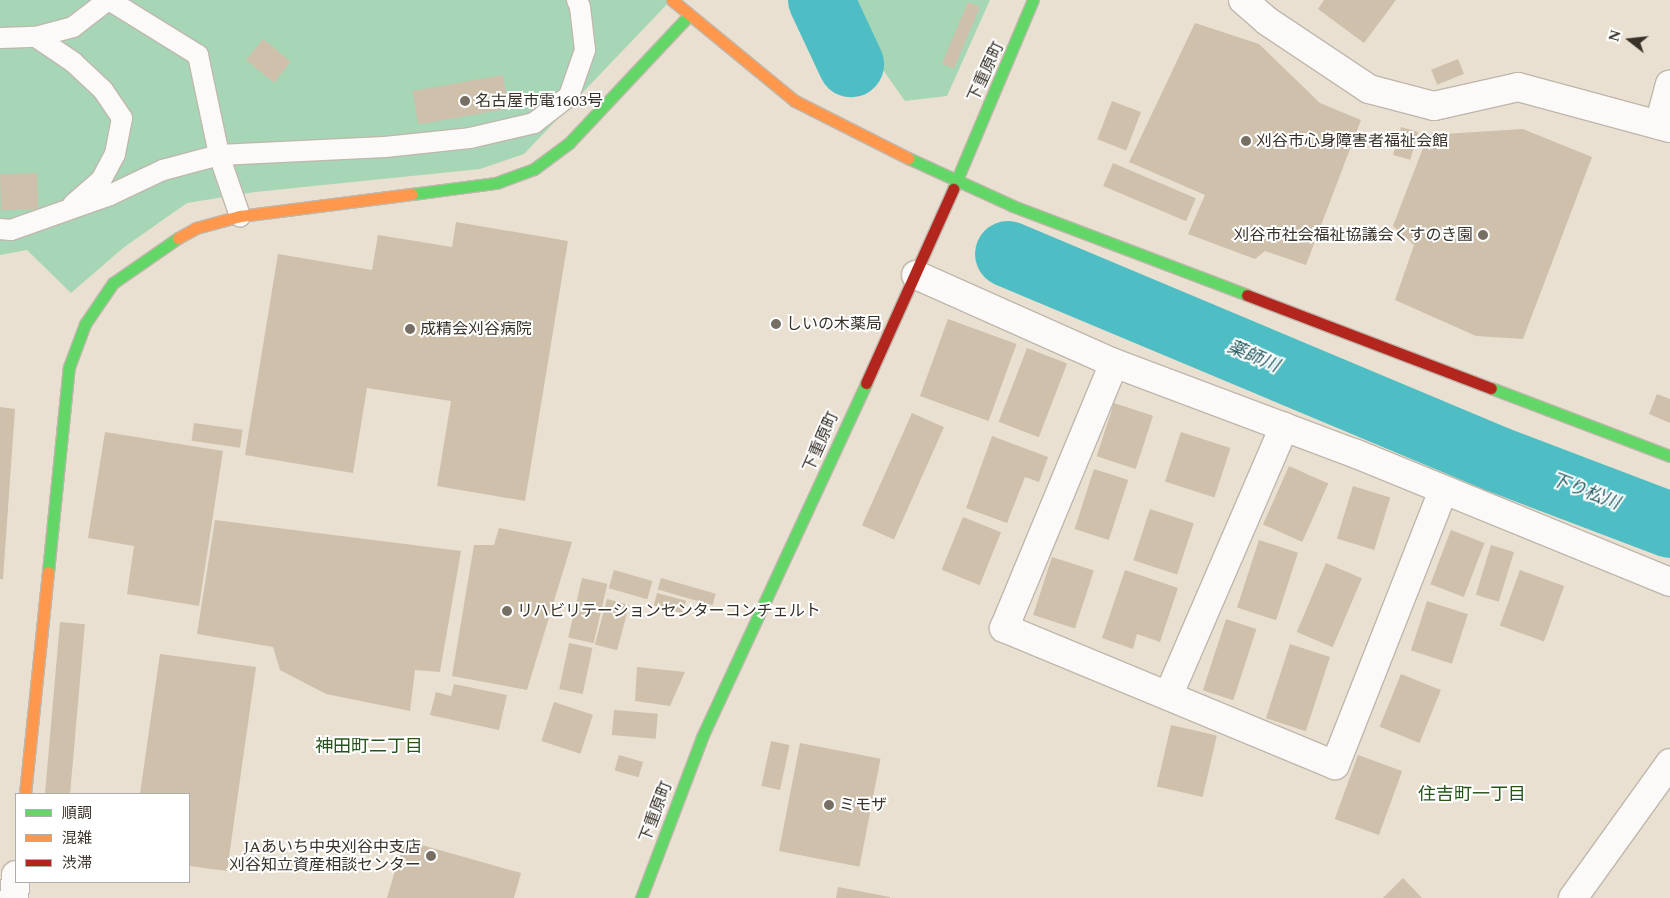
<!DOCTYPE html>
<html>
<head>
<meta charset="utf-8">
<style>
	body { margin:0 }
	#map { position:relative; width:1670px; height:898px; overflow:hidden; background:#eae0d2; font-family:Spectral,"Noto Sans JP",serif }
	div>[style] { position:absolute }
	.green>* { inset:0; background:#a7d6b7 }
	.river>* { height:66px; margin:-33px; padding:0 33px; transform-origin:33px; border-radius:33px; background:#4ebdc4 }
	.building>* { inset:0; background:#cec0aa; transform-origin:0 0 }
	.roads { filter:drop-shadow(1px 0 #bfb7ac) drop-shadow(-1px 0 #bfb7ac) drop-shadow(0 1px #bfb7ac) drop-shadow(0 -1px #bfb7ac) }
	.lane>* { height:20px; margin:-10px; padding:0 10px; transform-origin:10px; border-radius:10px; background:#fcfaf8 }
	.street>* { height:28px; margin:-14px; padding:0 14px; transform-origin:14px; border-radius:14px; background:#fcfaf8 }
	.fast>* { height:11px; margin:-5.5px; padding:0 5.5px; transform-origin:5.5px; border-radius:5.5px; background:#63d668 }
	.slow>* { height:11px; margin:-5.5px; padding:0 5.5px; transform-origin:5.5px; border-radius:5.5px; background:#ff974d }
	.jam>* { height:11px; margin:-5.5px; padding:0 5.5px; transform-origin:5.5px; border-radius:5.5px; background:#b3261e }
	.dots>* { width:14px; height:14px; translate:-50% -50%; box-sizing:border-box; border:2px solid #fff; border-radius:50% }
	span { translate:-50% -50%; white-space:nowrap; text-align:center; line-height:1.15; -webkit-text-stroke:4px #fff; paint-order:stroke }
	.street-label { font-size:16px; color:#393228 }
	.poi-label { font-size:16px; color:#393228 }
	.left { translate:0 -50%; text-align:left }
	.right { translate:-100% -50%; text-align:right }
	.water-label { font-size:18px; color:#235b61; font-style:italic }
	.neighbourhood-label { font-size:18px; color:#26541b }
	.legend { position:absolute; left:15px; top:793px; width:175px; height:90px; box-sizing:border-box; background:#fff; border:1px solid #b0ada9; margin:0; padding:6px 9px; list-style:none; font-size:15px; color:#393228 }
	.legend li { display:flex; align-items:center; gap:10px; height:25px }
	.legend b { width:25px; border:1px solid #b0ada9 }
	.north { position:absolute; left:1605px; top:15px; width:50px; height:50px; -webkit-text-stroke:4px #fff; paint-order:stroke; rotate:286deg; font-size:14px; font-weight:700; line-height:20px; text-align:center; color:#393228 }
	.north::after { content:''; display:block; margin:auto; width:18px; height:22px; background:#393228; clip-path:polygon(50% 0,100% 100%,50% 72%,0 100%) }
</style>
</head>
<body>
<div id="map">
	<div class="green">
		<div style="clip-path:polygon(0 0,671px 0,524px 154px,480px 169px,255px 192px,187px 203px,123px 248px,71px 293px,27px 250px,0 255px)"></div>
		<div style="clip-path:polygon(841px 0,990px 0,947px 96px,905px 101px,854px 29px)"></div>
	</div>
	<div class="river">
		<div style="left:821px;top:0;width:71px;rotate:64.9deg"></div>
		<div style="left:1008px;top:254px;width:532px;rotate:22.76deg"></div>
		<div style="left:1499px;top:460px;width:183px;rotate:20.8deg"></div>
	</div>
	<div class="building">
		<div style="clip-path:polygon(1324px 0,1396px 0,1364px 43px,1318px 9px)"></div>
		<div style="left:968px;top:2px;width:13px;height:67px;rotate:23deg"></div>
		<div style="clip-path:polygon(1195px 23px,1259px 44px,1320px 103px,1361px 120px,1306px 265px,1265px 251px,1255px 259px,1188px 234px,1205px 195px,1129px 162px)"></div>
		<div style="left:263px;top:39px;width:36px;height:27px;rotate:39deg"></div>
		<div style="left:1458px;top:59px;width:16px;height:29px;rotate:68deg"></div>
		<div style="left:503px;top:75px;width:34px;height:92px;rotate:80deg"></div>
		<div style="left:1112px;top:101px;width:31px;height:41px;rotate:21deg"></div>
		<div style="left:1401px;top:127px;width:18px;height:29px;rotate:16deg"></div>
		<div style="clip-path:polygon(1523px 129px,1592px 157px,1523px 339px,1476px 336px,1395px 300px,1414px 245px,1393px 226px,1428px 135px)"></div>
		<div style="left:1113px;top:163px;width:90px;height:25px;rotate:23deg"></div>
		<div style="left:37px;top:173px;width:36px;height:37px;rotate:88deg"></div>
		<div style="clip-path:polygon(456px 222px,568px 241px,525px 501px,437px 486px,451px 401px,367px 388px,353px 473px,245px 455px,278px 254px,372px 270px,378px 235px,452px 247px)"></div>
		<div style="left:948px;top:319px;width:73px;height:82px;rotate:20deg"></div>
		<div style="left:1027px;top:348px;width:43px;height:79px;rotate:21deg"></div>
		<div style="clip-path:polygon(1657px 394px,1670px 399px,1670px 423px,1649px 414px)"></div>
		<div style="left:1114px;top:403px;width:41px;height:56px;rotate:18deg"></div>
		<div style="clip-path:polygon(0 407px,15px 409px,3px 579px,0 579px)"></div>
		<div style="left:912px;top:413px;width:35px;height:123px;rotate:24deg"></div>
		<div style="left:194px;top:423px;width:49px;height:18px;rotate:8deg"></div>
		<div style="clip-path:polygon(105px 432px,223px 451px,199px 606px,127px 594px,134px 546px,88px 538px)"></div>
		<div style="left:1181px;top:432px;width:52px;height:52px;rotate:18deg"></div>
		<div style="clip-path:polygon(992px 436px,1048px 457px,1039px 482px,1025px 477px,1007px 523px,966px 508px)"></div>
		<div style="left:1289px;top:466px;width:43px;height:64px;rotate:24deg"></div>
		<div style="left:1094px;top:469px;width:36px;height:63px;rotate:18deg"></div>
		<div style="left:1353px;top:486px;width:39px;height:55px;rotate:17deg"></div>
		<div style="left:1150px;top:509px;width:46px;height:54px;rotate:18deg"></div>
		<div style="left:963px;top:517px;width:41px;height:57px;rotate:22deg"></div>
		<div style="clip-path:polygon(215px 520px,461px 551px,440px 672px,415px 670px,410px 711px,326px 694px,280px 670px,273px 647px,197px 634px)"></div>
		<div style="clip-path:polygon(499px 528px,572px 542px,527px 690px,452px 676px,474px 545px,494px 545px)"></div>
		<div style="left:1451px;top:530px;width:36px;height:58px;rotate:21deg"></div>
		<div style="left:1259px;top:540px;width:41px;height:71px;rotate:18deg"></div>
		<div style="left:1491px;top:545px;width:24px;height:52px;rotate:17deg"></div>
		<div style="left:1052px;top:557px;width:44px;height:61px;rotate:18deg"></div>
		<div style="left:1326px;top:563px;width:39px;height:75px;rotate:23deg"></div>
		<div style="left:614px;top:570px;width:40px;height:19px;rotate:16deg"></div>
		<div style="clip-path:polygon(1125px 570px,1178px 588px,1160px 642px,1137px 634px,1133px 649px,1102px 638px)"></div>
		<div style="left:1520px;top:570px;width:47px;height:59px;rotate:20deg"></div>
		<div style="left:582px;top:578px;width:26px;height:61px;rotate:13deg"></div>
		<div style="left:661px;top:578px;width:57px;height:12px;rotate:16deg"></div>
		<div style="left:657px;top:593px;width:30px;height:13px;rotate:15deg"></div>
		<div style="left:607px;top:599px;width:23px;height:47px;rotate:15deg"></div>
		<div style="left:1427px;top:601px;width:43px;height:52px;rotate:18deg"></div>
		<div style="left:1226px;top:619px;width:32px;height:75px;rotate:18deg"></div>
		<div style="left:60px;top:622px;width:25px;height:173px;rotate:5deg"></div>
		<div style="left:569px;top:643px;width:24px;height:47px;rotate:12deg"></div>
		<div style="left:1290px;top:644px;width:42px;height:78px;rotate:18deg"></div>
		<div style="clip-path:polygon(160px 654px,256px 667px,227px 871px,189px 866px,189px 794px,140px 794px)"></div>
		<div style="clip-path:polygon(637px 667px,685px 672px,670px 706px,635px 701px)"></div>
		<div style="left:1401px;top:674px;width:43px;height:57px;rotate:22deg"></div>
		<div style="clip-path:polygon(454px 684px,507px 695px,499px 730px,430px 715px,436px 692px,451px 696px)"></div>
		<div style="left:554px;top:702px;width:41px;height:41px;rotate:18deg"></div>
		<div style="left:614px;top:710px;width:44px;height:25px;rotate:5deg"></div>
		<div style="left:1171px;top:725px;width:47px;height:63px;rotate:13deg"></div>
		<div style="left:771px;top:741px;width:19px;height:46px;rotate:12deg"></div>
		<div style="left:800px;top:743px;width:82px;height:110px;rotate:11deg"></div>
		<div style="left:619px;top:755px;width:25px;height:16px;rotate:16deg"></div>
		<div style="left:1358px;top:755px;width:47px;height:68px;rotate:20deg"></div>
		<div style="clip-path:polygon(404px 840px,521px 873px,514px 898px,387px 898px)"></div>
		<div style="clip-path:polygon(1403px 878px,1422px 898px,1383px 898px)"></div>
		<div style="clip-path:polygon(838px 887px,890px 897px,890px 898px,836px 898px)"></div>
	</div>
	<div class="roads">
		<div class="lane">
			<div style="left:109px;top:0;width:105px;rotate:31.7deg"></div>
			<div style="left:198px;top:55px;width:102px;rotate:78.1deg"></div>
			<div style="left:219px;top:155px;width:65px;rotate:71deg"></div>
			<div style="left:36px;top:37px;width:45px;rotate:34deg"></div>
			<div style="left:73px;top:62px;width:41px;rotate:43deg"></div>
			<div style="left:103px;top:90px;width:34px;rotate:56deg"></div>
			<div style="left:122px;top:118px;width:37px;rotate:101deg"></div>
			<div style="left:115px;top:154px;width:30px;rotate:118deg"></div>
			<div style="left:101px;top:180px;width:37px;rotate:139deg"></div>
			<div style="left:0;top:38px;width:36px;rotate:-2deg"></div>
			<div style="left:36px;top:37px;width:38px;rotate:-15deg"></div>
			<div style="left:73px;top:27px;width:44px;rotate:-37.6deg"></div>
			<div style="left:0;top:229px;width:11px;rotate:5deg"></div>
			<div style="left:11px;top:230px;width:105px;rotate:-19.5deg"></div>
			<div style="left:110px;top:195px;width:59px;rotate:-25.3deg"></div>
			<div style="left:163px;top:170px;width:58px;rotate:-15deg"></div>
			<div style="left:219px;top:155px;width:166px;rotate:-2.8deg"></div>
			<div style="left:385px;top:147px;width:85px;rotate:-6deg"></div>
			<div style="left:470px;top:138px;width:66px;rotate:-13.2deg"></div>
			<div style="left:534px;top:123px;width:44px;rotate:-37.6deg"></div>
			<div style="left:569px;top:96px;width:49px;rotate:-70.8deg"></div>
			<div style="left:585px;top:50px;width:43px;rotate:-96.6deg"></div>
			<div style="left:580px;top:7px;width:8px;rotate:-113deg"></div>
		</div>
		<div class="street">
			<div style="left:1243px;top:0;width:32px;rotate:41deg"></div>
			<div style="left:1267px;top:21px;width:123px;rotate:33.7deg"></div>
			<div style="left:1369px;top:89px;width:67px;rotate:14.7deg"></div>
			<div style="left:1434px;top:106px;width:86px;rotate:-12.7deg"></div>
			<div style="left:1518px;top:87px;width:157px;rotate:15.1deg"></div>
			<div style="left:1659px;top:125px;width:42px;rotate:-75deg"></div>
			<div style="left:916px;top:275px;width:217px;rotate:24deg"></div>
			<div style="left:1114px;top:363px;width:256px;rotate:20.6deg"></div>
			<div style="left:1354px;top:453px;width:341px;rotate:22.2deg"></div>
			<div style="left:1114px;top:363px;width:287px;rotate:112.5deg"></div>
			<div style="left:1004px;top:628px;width:358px;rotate:22.5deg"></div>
			<div style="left:1335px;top:765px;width:295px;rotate:-68.5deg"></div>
			<div style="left:1169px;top:694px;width:291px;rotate:-66.7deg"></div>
			<div style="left:14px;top:898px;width:23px;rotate:-85deg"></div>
			<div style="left:1573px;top:898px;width:166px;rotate:-54.3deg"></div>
		</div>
		<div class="fast">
			<div style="left:908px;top:158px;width:115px;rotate:24.6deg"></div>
			<div style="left:1013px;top:206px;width:250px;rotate:20.8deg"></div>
			<div style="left:953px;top:189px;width:205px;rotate:-67.1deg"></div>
			<div style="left:412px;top:194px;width:85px;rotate:-7.5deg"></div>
			<div style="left:496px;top:183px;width:40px;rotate:-20.2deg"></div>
			<div style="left:534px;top:169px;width:44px;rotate:-36.6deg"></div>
			<div style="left:569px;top:143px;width:175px;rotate:-46.8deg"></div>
			<div style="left:1491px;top:388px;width:191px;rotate:20.8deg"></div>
			<div style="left:48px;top:572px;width:206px;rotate:-84.2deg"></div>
			<div style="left:69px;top:367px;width:46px;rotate:-69.6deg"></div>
			<div style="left:85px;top:324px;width:50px;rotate:-55.7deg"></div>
			<div style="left:113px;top:283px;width:79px;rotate:-34.7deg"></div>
			<div style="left:641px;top:898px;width:172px;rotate:-69.2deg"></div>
			<div style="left:702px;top:737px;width:390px;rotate:-65.1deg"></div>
		</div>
		<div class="slow">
			<div style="left:672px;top:0;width:159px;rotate:39.4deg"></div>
			<div style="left:795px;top:101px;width:127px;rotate:26.8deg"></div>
			<div style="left:178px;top:238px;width:21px;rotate:-29deg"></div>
			<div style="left:196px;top:228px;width:46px;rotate:-15.3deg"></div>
			<div style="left:240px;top:216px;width:173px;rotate:-7.3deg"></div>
			<div style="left:25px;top:794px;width:223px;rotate:-84.1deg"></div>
		</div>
		<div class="jam">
			<div style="left:1247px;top:295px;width:261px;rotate:20.9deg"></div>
			<div style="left:866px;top:383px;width:213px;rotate:-65.8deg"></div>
		</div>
	</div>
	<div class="dots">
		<div style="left:465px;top:101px;background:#776f64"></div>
		<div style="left:1246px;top:141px;background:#776f64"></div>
		<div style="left:1483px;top:235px;background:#776f64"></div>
		<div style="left:776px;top:324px;background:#776f64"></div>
		<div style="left:410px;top:329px;background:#776f64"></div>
		<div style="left:507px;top:611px;background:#776f64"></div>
		<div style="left:829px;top:805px;background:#776f64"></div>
		<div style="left:431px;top:856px;background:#776f64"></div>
	</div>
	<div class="street-label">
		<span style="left:986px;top:72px;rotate:-65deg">下重原町</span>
		<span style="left:821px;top:442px;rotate:-66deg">下重原町</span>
		<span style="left:656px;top:812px;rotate:-69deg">下重原町</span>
	</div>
	<div class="poi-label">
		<span class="left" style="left:475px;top:101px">名古屋市電1603号</span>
		<span class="left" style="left:1256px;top:141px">刈谷市心身障害者福祉会館</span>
		<span class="right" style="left:1473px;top:235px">刈谷市社会福祉協議会くすのき園</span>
		<span class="left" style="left:786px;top:324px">しいの木薬局</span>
		<span class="left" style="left:420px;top:329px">成精会刈谷病院</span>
		<span class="left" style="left:517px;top:611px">リハビリテーションセンターコンチェルト</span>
		<span class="left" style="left:839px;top:805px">ミモザ</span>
		<span class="right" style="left:421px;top:856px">JAあいち中央刈谷中支店<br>刈谷知立資産相談センター</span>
	</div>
	<div class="water-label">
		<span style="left:1253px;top:357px;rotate:23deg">薬師川</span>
		<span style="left:1585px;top:492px;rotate:21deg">下り松川</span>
	</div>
	<div class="neighbourhood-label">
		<span style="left:369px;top:747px">神田町二丁目</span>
		<span style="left:1472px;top:795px">住吉町一丁目</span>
	</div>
	<ul class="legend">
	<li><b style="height:6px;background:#63d668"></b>順調</li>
	<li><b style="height:6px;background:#ff974d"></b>混雑</li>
	<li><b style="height:6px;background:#b3261e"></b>渋滞</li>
	</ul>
	<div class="north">N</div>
</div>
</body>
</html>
